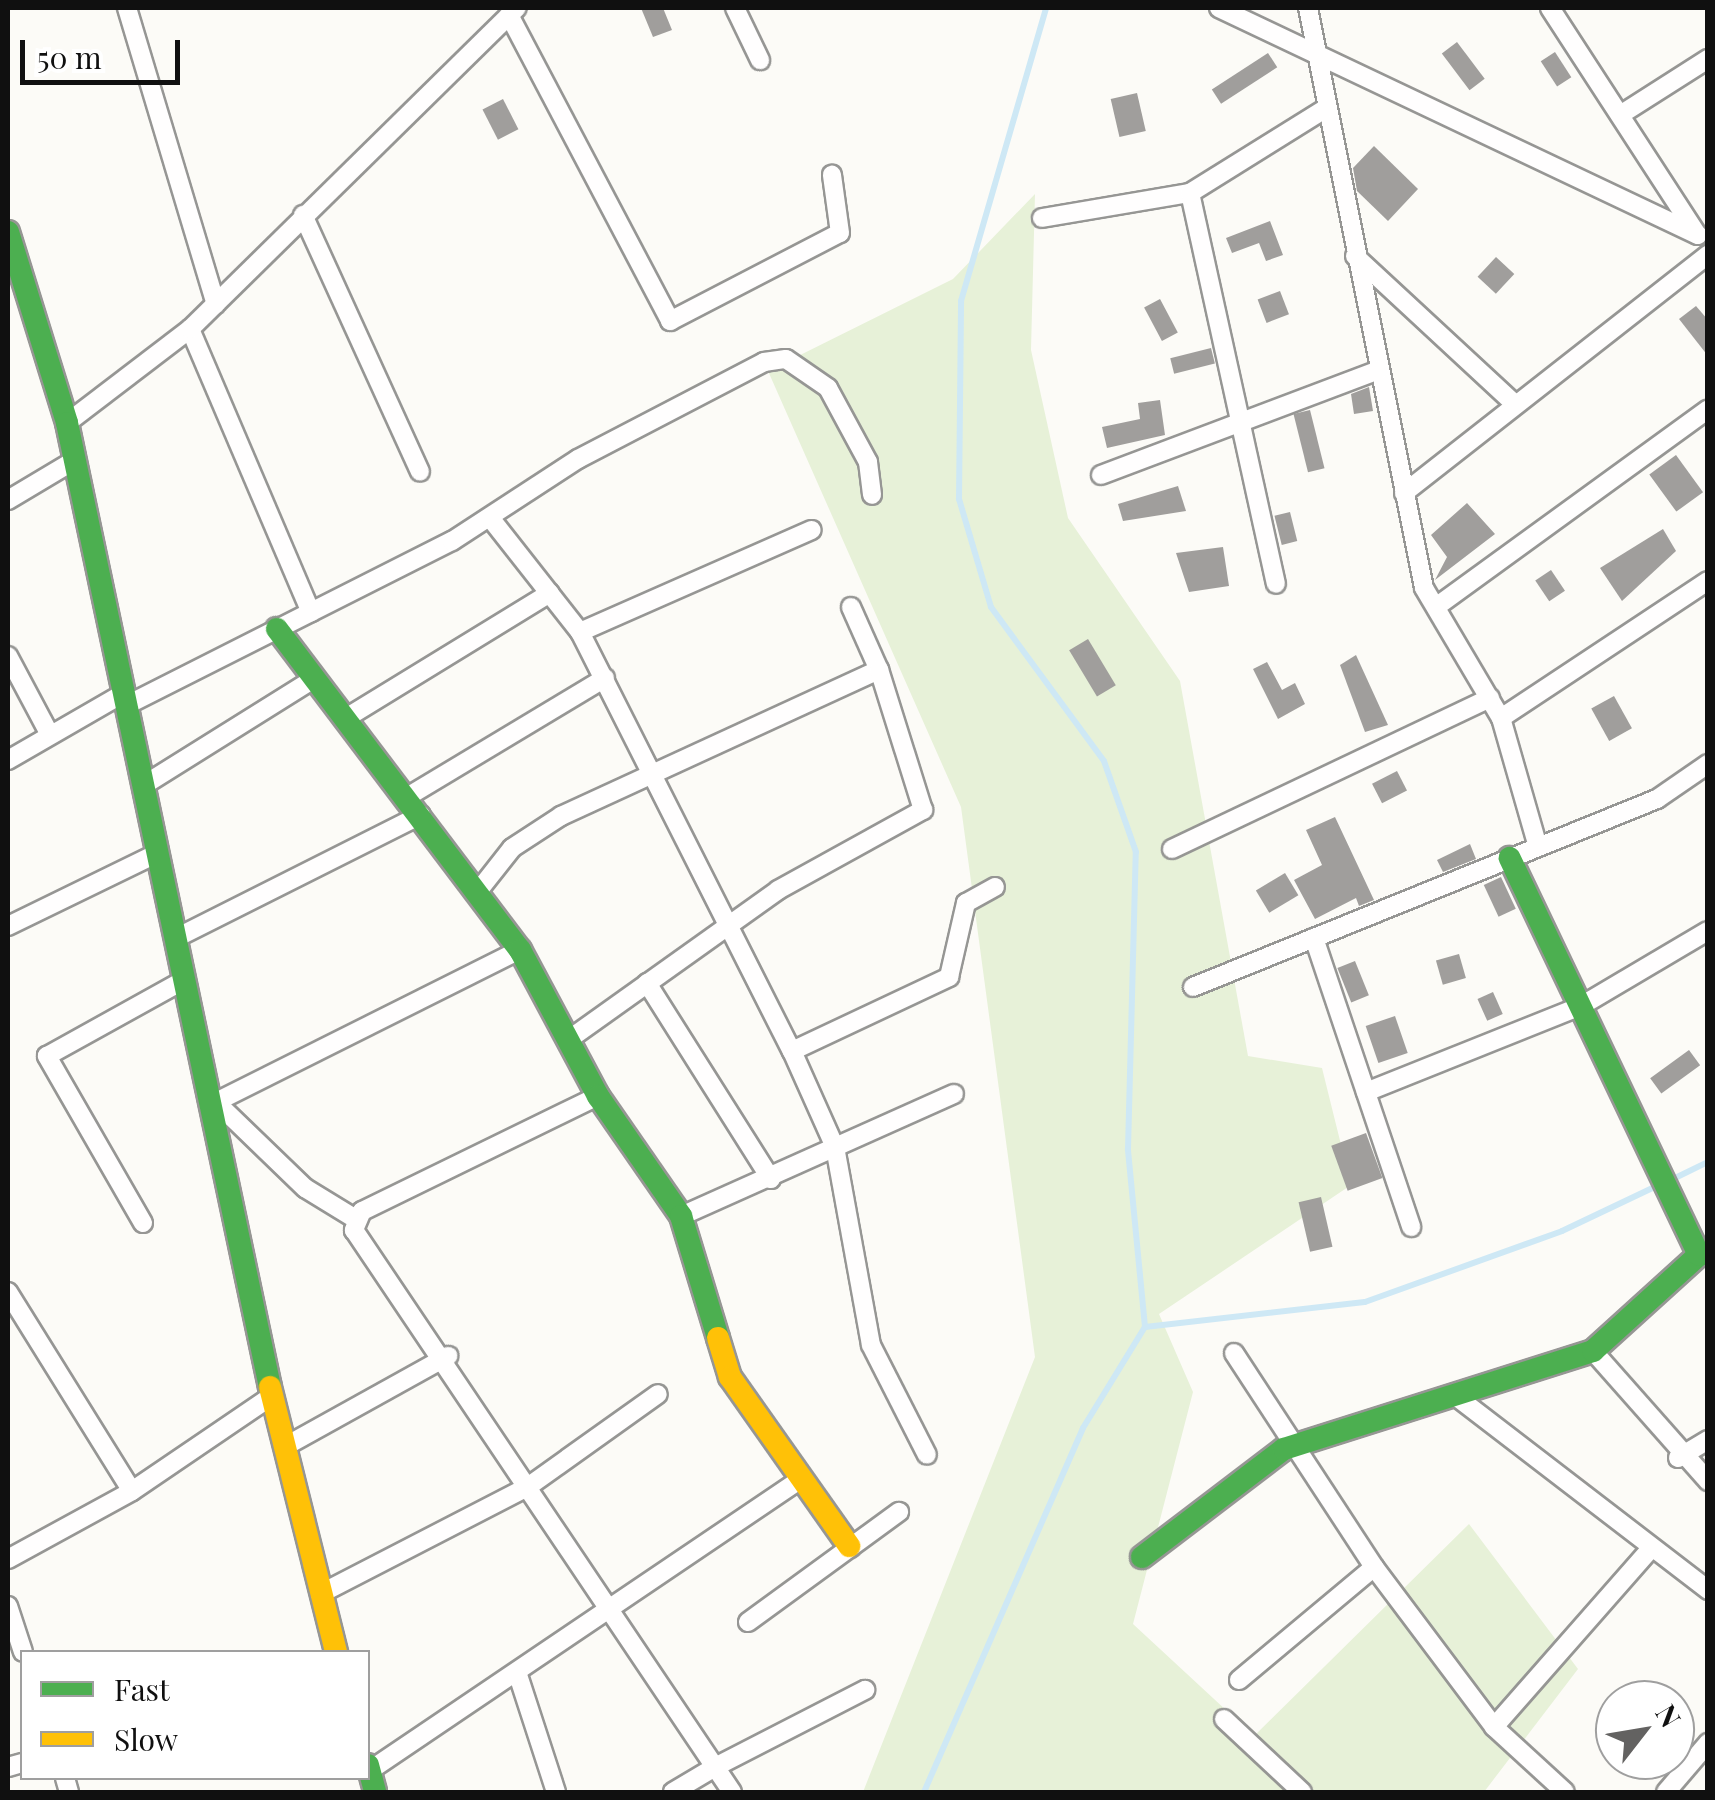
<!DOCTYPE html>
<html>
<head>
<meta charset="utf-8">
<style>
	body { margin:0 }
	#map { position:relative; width:1715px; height:1800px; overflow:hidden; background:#fcfbf7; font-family:"Playfair Display",serif }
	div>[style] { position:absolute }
	.green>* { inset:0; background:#e7f1d8 }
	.stream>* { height:6px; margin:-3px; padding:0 3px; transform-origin:3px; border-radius:3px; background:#cee8f5 }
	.building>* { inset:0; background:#a09e9c; transform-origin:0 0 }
	.roads { filter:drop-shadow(2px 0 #969694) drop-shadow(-2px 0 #969694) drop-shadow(0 2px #969694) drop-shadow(0 -2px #969694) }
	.street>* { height:18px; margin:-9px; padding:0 9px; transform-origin:9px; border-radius:9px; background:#fffefe }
	.fast>* { height:22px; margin:-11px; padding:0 11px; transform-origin:11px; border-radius:11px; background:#4caf50 }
	.slow>* { height:22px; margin:-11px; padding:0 11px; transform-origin:11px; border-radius:11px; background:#ffc107 }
	span { translate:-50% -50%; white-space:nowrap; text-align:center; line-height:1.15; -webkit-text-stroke:10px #fff; paint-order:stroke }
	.frame { position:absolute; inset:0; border:10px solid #101010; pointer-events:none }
	.legend { position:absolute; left:20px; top:1650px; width:350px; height:130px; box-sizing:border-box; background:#fff; border:2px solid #9f9f9f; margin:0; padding:12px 18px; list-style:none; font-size:30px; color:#101010 }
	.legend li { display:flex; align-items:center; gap:20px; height:50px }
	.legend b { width:50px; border:2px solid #9f9f9f }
	.north { position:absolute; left:1595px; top:1680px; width:100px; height:100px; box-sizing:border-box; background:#fff; border:2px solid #9f9f9f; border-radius:50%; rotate:59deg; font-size:28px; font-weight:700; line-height:40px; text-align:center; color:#101010 }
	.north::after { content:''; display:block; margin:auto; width:35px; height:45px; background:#636261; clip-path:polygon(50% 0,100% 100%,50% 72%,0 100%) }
	.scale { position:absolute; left:20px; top:40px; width:160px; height:45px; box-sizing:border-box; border:5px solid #101010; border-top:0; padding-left:12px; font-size:30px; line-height:35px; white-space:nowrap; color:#101010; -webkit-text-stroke:8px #fff; paint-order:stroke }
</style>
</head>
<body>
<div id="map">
	<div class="green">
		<div style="clip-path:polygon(1035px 194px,1031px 350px,1068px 518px,1180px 681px,1248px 1056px,1322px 1068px,1351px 1185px,1159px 1314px,1193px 1392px,1133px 1624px,1254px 1736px,1469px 1524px,1578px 1669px,1484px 1792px,863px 1792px,1035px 1357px,961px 807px,768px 371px,953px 279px)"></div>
	</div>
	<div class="stream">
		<div style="left:1673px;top:1179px;width:39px;rotate:-26deg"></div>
		<div style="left:1145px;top:1327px;width:221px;rotate:-6.5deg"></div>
		<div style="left:1365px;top:1302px;width:209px;rotate:-19.8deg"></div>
		<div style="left:1562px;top:1231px;width:110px;rotate:-25.4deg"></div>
		<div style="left:924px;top:1792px;width:397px;rotate:-66.4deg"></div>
		<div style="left:1083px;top:1428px;width:119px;rotate:-58.5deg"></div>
		<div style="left:1145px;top:1327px;width:179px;rotate:-95.5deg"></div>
		<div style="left:1128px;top:1149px;width:297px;rotate:-88.5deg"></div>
		<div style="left:1136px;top:852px;width:96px;rotate:-109.4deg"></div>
		<div style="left:1104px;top:761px;width:191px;rotate:-126.3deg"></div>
		<div style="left:991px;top:607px;width:113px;rotate:-106.5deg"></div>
		<div style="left:959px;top:499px;width:198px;rotate:-89.4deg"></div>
		<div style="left:961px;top:301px;width:305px;rotate:-73.8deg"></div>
	</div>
	<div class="building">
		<div style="clip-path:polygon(641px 8px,663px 8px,672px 30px,653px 37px)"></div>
		<div style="left:1457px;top:42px;width:46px;height:19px;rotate:53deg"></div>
		<div style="left:1555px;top:52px;width:30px;height:17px;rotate:57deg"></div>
		<div style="left:1268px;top:53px;width:17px;height:67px;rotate:57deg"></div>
		<div style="left:1137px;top:93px;width:39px;height:27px;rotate:77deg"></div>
		<div style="left:503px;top:99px;width:34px;height:23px;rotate:63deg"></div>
		<div style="clip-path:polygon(1374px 146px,1418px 189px,1388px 221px,1357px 191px,1353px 168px)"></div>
		<div style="clip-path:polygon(1270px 221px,1283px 255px,1266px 261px,1259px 243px,1232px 253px,1226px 238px)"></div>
		<div style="left:1496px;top:257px;width:25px;height:27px;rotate:43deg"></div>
		<div style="left:1280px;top:291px;width:25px;height:24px;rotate:69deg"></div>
		<div style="left:1160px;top:299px;width:38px;height:18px;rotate:62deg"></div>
		<div style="clip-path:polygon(1696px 306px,1708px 320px,1708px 356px,1679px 319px)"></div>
		<div style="left:1211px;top:348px;width:16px;height:42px;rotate:76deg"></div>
		<div style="clip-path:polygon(1369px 387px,1373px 411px,1354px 414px,1351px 394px)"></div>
		<div style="clip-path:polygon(1160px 400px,1165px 435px,1107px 448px,1102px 427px,1140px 419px,1138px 403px)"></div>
		<div style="left:1310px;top:410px;width:60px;height:17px;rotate:76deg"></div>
		<div style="left:1676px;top:455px;width:46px;height:33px;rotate:54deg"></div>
		<div style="clip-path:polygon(1178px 486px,1186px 511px,1123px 521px,1118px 504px)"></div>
		<div style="clip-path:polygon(1467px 503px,1495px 534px,1435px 580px,1447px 557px,1431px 535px)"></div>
		<div style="left:1290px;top:512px;width:30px;height:16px;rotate:76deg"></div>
		<div style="clip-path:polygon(1663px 529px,1676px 551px,1622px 601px,1600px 568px)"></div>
		<div style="clip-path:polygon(1223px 547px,1229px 586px,1189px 592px,1176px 553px)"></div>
		<div style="left:1551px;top:570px;width:25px;height:19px;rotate:56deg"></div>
		<div style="left:1088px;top:639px;width:54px;height:22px;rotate:59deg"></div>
		<div style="clip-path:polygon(1356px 655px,1388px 725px,1365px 732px,1340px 665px)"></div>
		<div style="clip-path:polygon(1267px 662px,1282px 690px,1295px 683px,1305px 704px,1278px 719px,1253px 669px)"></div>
		<div style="left:1614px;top:696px;width:37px;height:26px;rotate:61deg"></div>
		<div style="left:1397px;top:771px;width:22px;height:28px;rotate:63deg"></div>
		<div style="clip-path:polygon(1335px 817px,1374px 900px,1359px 906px,1356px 898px,1315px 919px,1294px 880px,1322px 865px,1306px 830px)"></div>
		<div style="clip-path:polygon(1470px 844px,1476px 859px,1443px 872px,1437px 860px)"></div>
		<div style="left:1285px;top:873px;width:26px;height:34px;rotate:59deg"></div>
		<div style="left:1501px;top:877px;width:35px;height:19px;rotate:65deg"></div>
		<div style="left:1459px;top:954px;width:25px;height:24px;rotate:74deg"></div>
		<div style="left:1355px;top:961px;width:37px;height:19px;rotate:68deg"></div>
		<div style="left:1493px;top:992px;width:24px;height:17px;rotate:66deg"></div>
		<div style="left:1395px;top:1016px;width:39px;height:31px;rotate:71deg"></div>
		<div style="left:1689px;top:1050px;width:19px;height:48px;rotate:54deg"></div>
		<div style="left:1366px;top:1133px;width:48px;height:37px;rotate:70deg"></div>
		<div style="left:1321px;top:1197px;width:51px;height:23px;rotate:77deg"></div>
	</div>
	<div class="roads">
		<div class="street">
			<div style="left:127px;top:8px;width:309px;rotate:73.3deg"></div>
			<div style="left:735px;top:8px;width:58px;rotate:64.3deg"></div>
			<div style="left:1219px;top:8px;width:530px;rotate:25.36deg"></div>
			<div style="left:1308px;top:8px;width:591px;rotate:78.69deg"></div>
			<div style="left:1424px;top:588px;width:151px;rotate:59.4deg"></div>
			<div style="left:1501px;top:718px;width:134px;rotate:74deg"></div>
			<div style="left:1550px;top:8px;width:270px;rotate:57deg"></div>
			<div style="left:509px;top:15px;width:346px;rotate:62.2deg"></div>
			<div style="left:670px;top:321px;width:191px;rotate:-27.4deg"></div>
			<div style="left:840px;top:233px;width:59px;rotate:-97.9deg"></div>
			<div style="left:1620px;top:115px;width:104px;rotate:-32.5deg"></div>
			<div style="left:1190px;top:193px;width:400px;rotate:77.6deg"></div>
			<div style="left:303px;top:215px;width:282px;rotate:65.5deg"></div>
			<div style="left:1042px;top:218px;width:150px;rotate:-9.6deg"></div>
			<div style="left:1190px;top:193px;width:159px;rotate:-31.9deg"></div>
			<div style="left:1355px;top:256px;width:219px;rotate:42.8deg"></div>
			<div style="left:190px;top:329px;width:308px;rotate:66.9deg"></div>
			<div style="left:67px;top:423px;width:155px;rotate:-37.4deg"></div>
			<div style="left:190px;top:329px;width:458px;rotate:-44.5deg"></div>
			<div style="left:1101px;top:475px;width:297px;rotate:-20.7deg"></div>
			<div style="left:1404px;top:493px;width:386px;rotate:-38.1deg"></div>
			<div style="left:8px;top:500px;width:78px;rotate:-30.8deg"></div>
			<div style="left:491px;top:519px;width:144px;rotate:51.8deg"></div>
			<div style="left:580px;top:632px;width:470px;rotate:63.2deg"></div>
			<div style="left:792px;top:1051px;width:105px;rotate:65.9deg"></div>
			<div style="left:835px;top:1147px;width:201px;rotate:79.7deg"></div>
			<div style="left:871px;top:1345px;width:123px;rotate:63deg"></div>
			<div style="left:1440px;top:604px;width:331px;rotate:-36deg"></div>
			<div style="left:580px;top:632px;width:253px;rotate:-23.8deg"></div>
			<div style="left:8px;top:656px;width:89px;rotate:62deg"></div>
			<div style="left:127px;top:705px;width:364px;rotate:-26.8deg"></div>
			<div style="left:452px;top:541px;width:150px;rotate:-33.1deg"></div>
			<div style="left:578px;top:459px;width:210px;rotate:-27.5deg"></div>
			<div style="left:764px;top:362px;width:22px;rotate:-8deg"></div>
			<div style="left:786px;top:359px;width:51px;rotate:34.6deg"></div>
			<div style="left:828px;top:388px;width:84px;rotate:61.6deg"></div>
			<div style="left:868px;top:462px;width:33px;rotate:83deg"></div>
			<div style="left:346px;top:718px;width:239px;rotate:-31.5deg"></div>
			<div style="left:1501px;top:718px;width:248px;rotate:-33.5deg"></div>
			<div style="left:8px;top:760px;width:134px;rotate:-30deg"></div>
			<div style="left:144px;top:785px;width:202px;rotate:-32deg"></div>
			<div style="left:407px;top:797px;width:231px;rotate:-31deg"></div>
			<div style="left:1172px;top:849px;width:352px;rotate:-25.4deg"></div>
			<div style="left:479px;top:890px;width:53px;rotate:-51.8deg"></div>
			<div style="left:512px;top:848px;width:59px;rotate:-33.1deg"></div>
			<div style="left:561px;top:816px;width:350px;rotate:-24.7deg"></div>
			<div style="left:879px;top:670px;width:69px;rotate:-114deg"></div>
			<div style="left:8px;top:926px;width:167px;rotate:-26deg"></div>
			<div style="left:176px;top:938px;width:274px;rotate:-26.7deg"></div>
			<div style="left:1314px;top:938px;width:305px;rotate:71.4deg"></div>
			<div style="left:647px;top:983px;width:232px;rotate:57.7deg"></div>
			<div style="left:1193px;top:987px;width:501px;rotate:-22.06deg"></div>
			<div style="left:1657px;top:799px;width:62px;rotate:-34.5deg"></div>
			<div style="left:568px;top:1040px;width:258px;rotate:-35.5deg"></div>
			<div style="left:778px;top:890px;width:166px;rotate:-28.9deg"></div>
			<div style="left:923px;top:810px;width:147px;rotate:-107.4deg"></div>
			<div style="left:792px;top:1051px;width:174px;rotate:-25.2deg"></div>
			<div style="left:949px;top:977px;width:76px;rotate:-77.1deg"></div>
			<div style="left:966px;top:903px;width:33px;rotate:-29deg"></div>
			<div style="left:1366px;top:1092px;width:232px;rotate:-21.8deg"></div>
			<div style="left:1581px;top:1006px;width:147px;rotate:-30.6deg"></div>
			<div style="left:598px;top:1096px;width:263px;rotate:154deg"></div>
			<div style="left:362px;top:1211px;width:21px;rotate:113deg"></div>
			<div style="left:354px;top:1230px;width:647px;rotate:56.09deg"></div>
			<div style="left:715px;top:1767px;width:49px;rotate:149.2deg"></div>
			<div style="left:681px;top:1216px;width:299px;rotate:-24.1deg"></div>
			<div style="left:354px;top:1218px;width:57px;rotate:-148.5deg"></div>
			<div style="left:305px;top:1188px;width:124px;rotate:-136deg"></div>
			<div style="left:216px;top:1102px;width:340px;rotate:-26.6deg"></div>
			<div style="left:143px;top:1223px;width:193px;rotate:-119.9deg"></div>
			<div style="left:47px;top:1056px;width:157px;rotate:-29deg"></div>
			<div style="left:8px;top:1292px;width:234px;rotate:58.1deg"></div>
			<div style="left:1593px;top:1351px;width:174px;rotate:48.5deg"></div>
			<div style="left:1234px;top:1353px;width:256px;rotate:56.8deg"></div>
			<div style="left:1374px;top:1567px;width:200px;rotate:53.1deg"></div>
			<div style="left:1494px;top:1727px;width:96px;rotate:42.5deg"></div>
			<div style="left:1453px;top:1394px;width:322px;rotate:37.5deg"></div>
			<div style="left:284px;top:1447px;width:188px;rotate:-29deg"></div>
			<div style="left:1678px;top:1458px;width:35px;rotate:-31deg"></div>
			<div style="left:8px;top:1559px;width:141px;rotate:-28.7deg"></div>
			<div style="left:132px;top:1491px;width:169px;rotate:-34.2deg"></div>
			<div style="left:320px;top:1594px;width:235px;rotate:-27.3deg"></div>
			<div style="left:529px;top:1486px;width:158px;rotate:-35.5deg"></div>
			<div style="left:8px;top:1606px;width:48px;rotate:71.9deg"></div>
			<div style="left:748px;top:1622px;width:187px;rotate:-36.1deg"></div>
			<div style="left:518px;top:1675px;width:123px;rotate:72deg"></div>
			<div style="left:1239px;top:1680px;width:176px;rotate:-39.9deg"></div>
			<div style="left:1224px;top:1719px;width:107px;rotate:43.1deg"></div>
			<div style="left:1494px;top:1727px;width:233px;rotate:-48.7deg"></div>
			<div style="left:8px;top:1767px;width:15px;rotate:-16deg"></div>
			<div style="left:369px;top:1771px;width:518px;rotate:-34.06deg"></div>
			<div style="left:65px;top:1778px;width:15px;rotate:74deg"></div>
			<div style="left:732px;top:1792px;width:30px;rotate:-124deg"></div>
			<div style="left:715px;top:1767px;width:169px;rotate:-27.2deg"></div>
			<div style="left:1666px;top:1792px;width:65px;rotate:-49.4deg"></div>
		</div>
		<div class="fast">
			<div style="left:8px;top:232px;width:200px;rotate:72.8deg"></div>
			<div style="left:67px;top:423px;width:985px;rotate:78.11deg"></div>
			<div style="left:277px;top:629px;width:403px;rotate:52.9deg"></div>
			<div style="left:520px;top:950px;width:166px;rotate:61.9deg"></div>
			<div style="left:598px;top:1096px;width:146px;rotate:55.3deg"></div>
			<div style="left:681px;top:1216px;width:127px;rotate:73.1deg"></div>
			<div style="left:1142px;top:1557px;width:178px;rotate:-37.3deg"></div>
			<div style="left:1284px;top:1449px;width:324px;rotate:-17.6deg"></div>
			<div style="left:1593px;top:1351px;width:143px;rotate:-42.2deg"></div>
			<div style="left:1699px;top:1255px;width:440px;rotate:-115.5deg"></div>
			<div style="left:368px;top:1765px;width:28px;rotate:75deg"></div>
		</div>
		<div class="slow">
			<div style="left:718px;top:1338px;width:41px;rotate:72.9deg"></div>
			<div style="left:730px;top:1377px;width:207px;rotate:54.8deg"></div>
			<div style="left:270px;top:1387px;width:273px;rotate:76deg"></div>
		</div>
	</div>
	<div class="frame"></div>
	<ul class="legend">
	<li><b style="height:12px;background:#4caf50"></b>Fast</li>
	<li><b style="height:12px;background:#ffc107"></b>Slow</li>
	</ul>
	<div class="north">N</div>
	<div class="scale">50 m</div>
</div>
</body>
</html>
